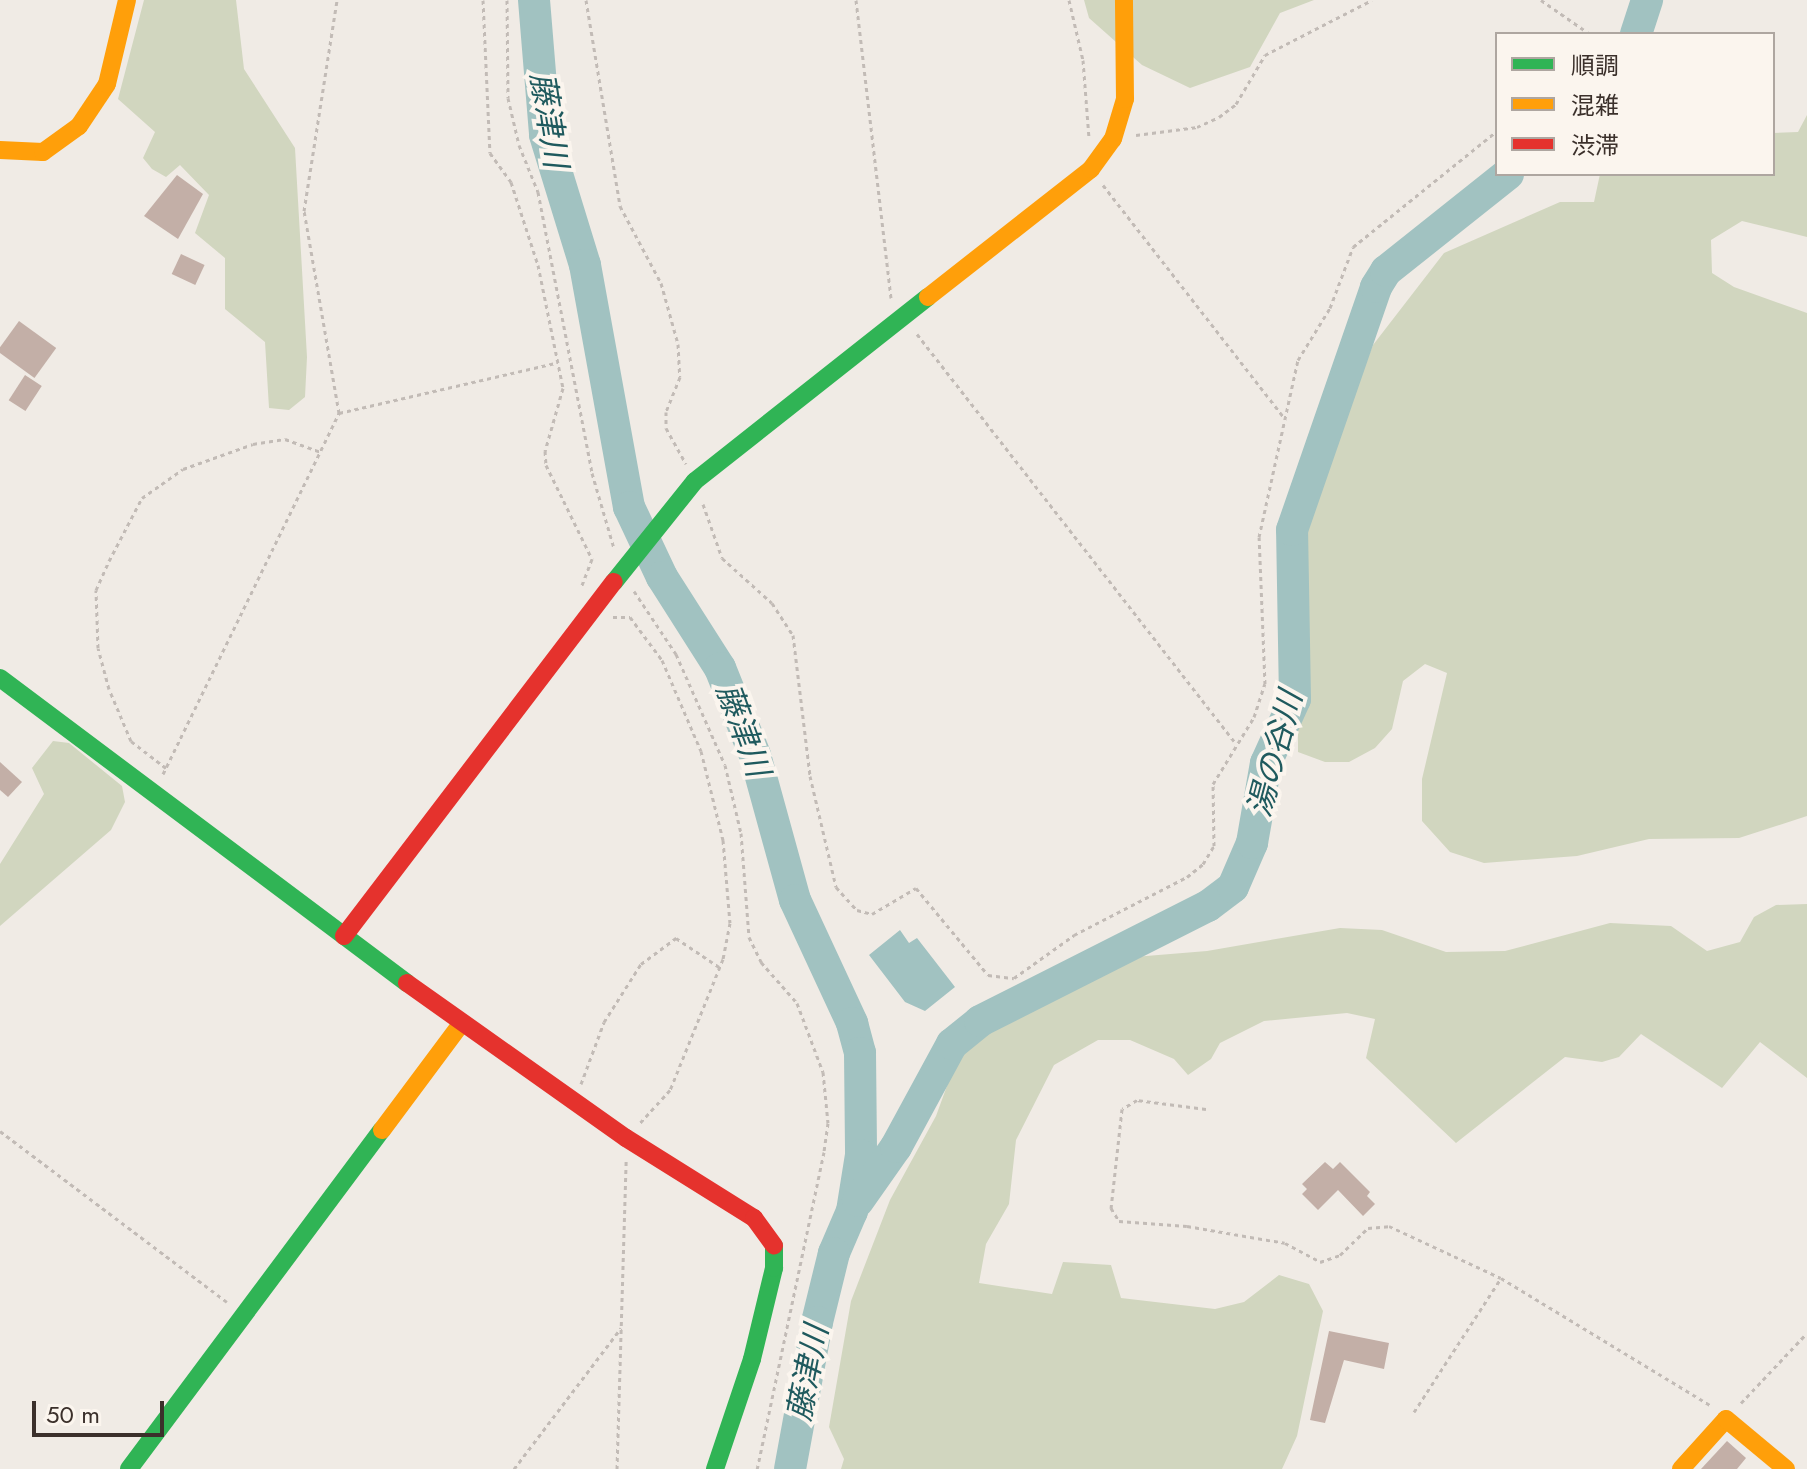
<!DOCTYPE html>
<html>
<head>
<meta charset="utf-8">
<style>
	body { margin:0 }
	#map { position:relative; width:1807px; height:1469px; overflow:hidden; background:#f0ebe5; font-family:Jost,"Noto Sans JP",sans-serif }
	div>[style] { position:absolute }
	.green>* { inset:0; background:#d1d6bf }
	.water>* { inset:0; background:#a1c2c1 }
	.river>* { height:32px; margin:-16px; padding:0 16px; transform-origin:16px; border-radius:16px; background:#a1c2c1 }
	.building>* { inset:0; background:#c3afa7; transform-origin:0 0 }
	.path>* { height:3px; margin-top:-1.5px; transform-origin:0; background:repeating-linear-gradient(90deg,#c2bbb6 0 4px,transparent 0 8px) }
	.fast>* { height:18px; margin:-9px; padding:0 9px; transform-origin:9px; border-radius:9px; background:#30b455 }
	.slow>* { height:18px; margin:-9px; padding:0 9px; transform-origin:9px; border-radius:9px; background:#ff9f0a }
	.jam>* { height:18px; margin:-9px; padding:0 9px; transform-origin:9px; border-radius:9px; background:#e5322d }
	span { translate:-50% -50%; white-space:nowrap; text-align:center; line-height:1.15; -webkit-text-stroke:8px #fbf5ee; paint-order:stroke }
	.water-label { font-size:32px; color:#1f5a5e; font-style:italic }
	.legend { position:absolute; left:1495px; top:32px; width:280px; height:144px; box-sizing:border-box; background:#fbf5ee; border:2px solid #aea6a0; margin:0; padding:10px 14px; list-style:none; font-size:24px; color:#3b302b }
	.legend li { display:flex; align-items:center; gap:16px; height:40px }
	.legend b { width:40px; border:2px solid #aea6a0 }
	.scale { position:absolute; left:32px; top:1401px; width:132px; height:36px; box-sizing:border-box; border:4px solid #3b302b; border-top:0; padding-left:10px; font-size:24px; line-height:28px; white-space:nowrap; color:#3b302b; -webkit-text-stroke:6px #fbf5ee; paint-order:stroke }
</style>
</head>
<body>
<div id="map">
	<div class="green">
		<div style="clip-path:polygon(144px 0,236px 0,244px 69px,295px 148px,307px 357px,305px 397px,289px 410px,269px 408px,265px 342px,225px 309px,225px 258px,195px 233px,209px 195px,180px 165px,166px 177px,152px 169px,143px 158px,155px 132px,118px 99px)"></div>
		<div style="clip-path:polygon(1084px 0,1314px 0,1280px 13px,1250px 67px,1190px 88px,1142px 65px,1089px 18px)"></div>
		<div style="clip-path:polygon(1807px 115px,1807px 237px,1742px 221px,1711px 240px,1712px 273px,1734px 287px,1807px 313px,1807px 816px,1739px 838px,1649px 839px,1577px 856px,1484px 863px,1450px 852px,1422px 821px,1422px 779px,1447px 673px,1425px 664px,1403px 681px,1392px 729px,1375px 748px,1349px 762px,1325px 762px,1298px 752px,1298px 531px,1373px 345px,1444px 253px,1560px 202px,1594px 202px,1600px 174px,1773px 174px,1773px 133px,1798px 132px)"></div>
		<div style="clip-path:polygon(53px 741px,69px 743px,122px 786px,125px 802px,111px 830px,0 926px,0 864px,44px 794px,32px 768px)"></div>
		<div style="clip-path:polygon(1807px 904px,1807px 1078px,1760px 1042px,1722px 1088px,1641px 1034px,1619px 1057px,1602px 1062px,1565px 1057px,1456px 1143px,1366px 1058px,1375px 1019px,1347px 1013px,1264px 1021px,1220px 1043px,1211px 1059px,1188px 1075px,1174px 1059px,1130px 1040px,1098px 1040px,1054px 1065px,1016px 1140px,1009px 1204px,986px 1244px,979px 1283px,1052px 1294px,1063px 1262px,1111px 1265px,1121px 1298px,1215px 1309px,1244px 1302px,1279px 1275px,1309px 1284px,1323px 1311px,1297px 1436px,1282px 1469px,841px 1469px,844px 1459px,829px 1427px,851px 1301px,890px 1200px,936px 1116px,959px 1053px,1069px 982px,1134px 957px,1207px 951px,1340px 928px,1382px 930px,1446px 952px,1505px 951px,1610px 923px,1671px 926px,1707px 951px,1740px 942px,1754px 917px,1776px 905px)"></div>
	</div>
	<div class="water">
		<div style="clip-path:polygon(900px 930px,909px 943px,917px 938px,955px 987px,925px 1011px,905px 1002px,869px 955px)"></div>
	</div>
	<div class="river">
		<div style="left:534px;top:0;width:135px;rotate:85.3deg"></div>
		<div style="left:545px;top:135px;width:136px;rotate:72.9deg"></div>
		<div style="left:585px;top:265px;width:246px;rotate:79.7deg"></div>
		<div style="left:629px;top:507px;width:77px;rotate:64.8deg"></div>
		<div style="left:662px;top:577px;width:108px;rotate:57.5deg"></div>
		<div style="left:720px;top:668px;width:94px;rotate:68.1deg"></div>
		<div style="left:755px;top:755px;width:150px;rotate:74.6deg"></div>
		<div style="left:795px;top:900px;width:136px;rotate:65.1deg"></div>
		<div style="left:852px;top:1023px;width:31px;rotate:75deg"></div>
		<div style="left:860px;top:1053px;width:102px;rotate:89.4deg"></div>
		<div style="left:861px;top:1155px;width:57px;rotate:99.1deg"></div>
		<div style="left:852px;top:1211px;width:46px;rotate:113.2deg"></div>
		<div style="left:834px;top:1253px;width:71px;rotate:103.8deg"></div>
		<div style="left:817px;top:1322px;width:149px;rotate:100.4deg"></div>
		<div style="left:1636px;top:34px;width:36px;rotate:-72deg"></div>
		<div style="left:858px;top:1201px;width:66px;rotate:-54.9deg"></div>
		<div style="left:896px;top:1147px;width:117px;rotate:-61.5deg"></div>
		<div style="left:952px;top:1044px;width:36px;rotate:-39deg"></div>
		<div style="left:980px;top:1021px;width:255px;rotate:-26.8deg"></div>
		<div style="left:1208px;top:906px;width:31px;rotate:-37deg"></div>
		<div style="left:1233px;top:887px;width:48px;rotate:-66.6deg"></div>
		<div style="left:1252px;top:843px;width:81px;rotate:-80.1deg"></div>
		<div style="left:1266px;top:763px;width:70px;rotate:-65.6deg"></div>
		<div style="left:1295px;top:699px;width:169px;rotate:-91deg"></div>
		<div style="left:1292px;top:530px;width:257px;rotate:-70.9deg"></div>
		<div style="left:1376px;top:287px;width:19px;rotate:-58deg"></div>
		<div style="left:1386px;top:271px;width:156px;rotate:-38.5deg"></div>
	</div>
	<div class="building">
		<div style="clip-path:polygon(177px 175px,203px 194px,178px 239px,144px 216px)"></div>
		<div style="left:181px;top:254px;width:26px;height:22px;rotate:25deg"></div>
		<div style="left:19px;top:321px;width:46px;height:37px;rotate:36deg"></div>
		<div style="left:25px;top:375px;width:20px;height:30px;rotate:33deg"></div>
		<div style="clip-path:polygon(0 762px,22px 782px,8px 797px,0 790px)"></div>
		<div style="clip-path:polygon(1325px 1162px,1333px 1169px,1340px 1162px,1370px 1192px,1367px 1196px,1375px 1204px,1363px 1216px,1338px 1190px,1318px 1210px,1302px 1194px,1307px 1189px,1302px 1184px)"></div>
		<div style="clip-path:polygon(1329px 1331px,1389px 1343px,1384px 1369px,1344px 1360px,1325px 1423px,1310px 1420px)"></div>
		<div style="clip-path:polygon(1727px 1441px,1746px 1458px,1737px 1469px,1701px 1469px)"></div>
	</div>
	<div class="path">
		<div style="left:483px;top:0;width:153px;rotate:87.4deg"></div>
		<div style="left:490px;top:153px;width:36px;rotate:54deg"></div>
		<div style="left:511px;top:182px;width:87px;rotate:72deg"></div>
		<div style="left:538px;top:265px;width:126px;rotate:78.5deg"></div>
		<div style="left:563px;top:388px;width:66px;rotate:105.9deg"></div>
		<div style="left:545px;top:451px;width:14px;rotate:86deg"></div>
		<div style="left:546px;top:465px;width:105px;rotate:63.9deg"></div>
		<div style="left:592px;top:559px;width:30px;rotate:111deg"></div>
		<div style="left:507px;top:0;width:98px;rotate:89.4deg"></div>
		<div style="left:508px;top:98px;width:48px;rotate:76.8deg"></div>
		<div style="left:519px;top:145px;width:51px;rotate:68deg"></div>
		<div style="left:538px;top:192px;width:286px;rotate:79.1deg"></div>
		<div style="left:592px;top:473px;width:78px;rotate:73.7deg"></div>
		<div style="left:586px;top:0;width:209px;rotate:80.6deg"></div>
		<div style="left:620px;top:206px;width:87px;rotate:62deg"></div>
		<div style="left:661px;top:283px;width:63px;rotate:74.4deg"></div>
		<div style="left:678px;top:344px;width:33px;rotate:87deg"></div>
		<div style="left:680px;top:377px;width:38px;rotate:112deg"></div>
		<div style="left:666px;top:412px;width:16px;rotate:90deg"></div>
		<div style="left:666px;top:428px;width:41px;rotate:60.9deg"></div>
		<div style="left:856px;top:0;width:300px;rotate:83.3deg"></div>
		<div style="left:1069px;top:0;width:62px;rotate:76.9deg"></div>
		<div style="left:1083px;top:60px;width:78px;rotate:85.6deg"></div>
		<div style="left:1541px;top:0;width:60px;rotate:34.8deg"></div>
		<div style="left:1136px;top:135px;width:62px;rotate:-7.5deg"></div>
		<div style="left:1197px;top:127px;width:24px;rotate:-24deg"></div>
		<div style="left:1219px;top:117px;width:21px;rotate:-37deg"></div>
		<div style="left:1236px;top:104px;width:57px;rotate:-59.4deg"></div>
		<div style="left:1265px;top:55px;width:120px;rotate:-27.2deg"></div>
		<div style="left:1103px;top:185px;width:296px;rotate:52.1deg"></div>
		<div style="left:917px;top:334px;width:516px;rotate:52.09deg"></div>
		<div style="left:339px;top:413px;width:222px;rotate:-13deg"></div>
		<div style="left:703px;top:504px;width:57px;rotate:70.6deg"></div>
		<div style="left:722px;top:558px;width:67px;rotate:42deg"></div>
		<div style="left:772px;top:603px;width:38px;rotate:57deg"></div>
		<div style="left:793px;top:635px;width:142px;rotate:83.1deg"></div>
		<div style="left:810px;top:776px;width:114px;rotate:76.8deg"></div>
		<div style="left:836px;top:887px;width:31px;rotate:48deg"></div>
		<div style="left:857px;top:910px;width:16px;rotate:15deg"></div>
		<div style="left:872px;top:914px;width:51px;rotate:-30.6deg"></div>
		<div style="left:916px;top:888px;width:113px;rotate:50.4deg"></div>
		<div style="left:988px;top:975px;width:26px;rotate:7deg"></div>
		<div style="left:1014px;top:978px;width:74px;rotate:-35.6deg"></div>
		<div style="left:1074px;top:935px;width:127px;rotate:-27.2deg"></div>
		<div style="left:1187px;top:877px;width:21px;rotate:-39deg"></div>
		<div style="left:1203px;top:864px;width:21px;rotate:-59deg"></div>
		<div style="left:1214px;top:846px;width:62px;rotate:-90.9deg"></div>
		<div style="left:1213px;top:784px;width:79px;rotate:-58.5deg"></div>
		<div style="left:1254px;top:717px;width:35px;rotate:-72deg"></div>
		<div style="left:1265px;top:684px;width:147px;rotate:-92.3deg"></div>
		<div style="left:1259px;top:537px;width:181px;rotate:-77.6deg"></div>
		<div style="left:1298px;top:360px;width:61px;rotate:-58.4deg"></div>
		<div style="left:1330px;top:308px;width:65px;rotate:-69.3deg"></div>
		<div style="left:1353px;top:247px;width:185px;rotate:-38.9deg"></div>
		<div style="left:634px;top:591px;width:76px;rotate:56.3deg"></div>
		<div style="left:676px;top:654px;width:121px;rotate:66.2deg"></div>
		<div style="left:725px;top:765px;width:70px;rotate:76.8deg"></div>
		<div style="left:741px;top:833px;width:104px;rotate:85.6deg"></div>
		<div style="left:749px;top:937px;width:28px;rotate:64deg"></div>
		<div style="left:761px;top:962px;width:55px;rotate:48.7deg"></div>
		<div style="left:797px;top:1003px;width:74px;rotate:69.4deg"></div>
		<div style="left:823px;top:1072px;width:51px;rotate:84.4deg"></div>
		<div style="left:828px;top:1123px;width:29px;rotate:98deg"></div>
		<div style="left:824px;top:1152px;width:324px;rotate:101.9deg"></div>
		<div style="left:613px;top:617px;width:17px"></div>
		<div style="left:630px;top:617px;width:54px;rotate:53.3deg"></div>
		<div style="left:662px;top:660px;width:99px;rotate:66.8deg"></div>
		<div style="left:701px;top:751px;width:92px;rotate:76.1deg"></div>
		<div style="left:723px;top:840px;width:83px;rotate:85.2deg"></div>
		<div style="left:730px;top:923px;width:37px;rotate:101deg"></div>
		<div style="left:723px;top:959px;width:141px;rotate:112deg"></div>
		<div style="left:670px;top:1090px;width:45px;rotate:132.3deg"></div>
		<div style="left:166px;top:768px;width:44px;rotate:-142.4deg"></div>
		<div style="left:131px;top:741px;width:56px;rotate:-112.9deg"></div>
		<div style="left:109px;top:689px;width:42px;rotate:-105deg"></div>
		<div style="left:98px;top:648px;width:58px;rotate:-92deg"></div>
		<div style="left:96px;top:590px;width:32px;rotate:-66deg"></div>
		<div style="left:109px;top:561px;width:71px;rotate:-62.4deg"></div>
		<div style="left:142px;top:498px;width:50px;rotate:-35.3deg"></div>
		<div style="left:183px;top:469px;width:74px;rotate:-19.7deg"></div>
		<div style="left:253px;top:444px;width:32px;rotate:-9deg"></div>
		<div style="left:285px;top:439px;width:37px;rotate:20deg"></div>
		<div style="left:163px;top:774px;width:402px;rotate:-64deg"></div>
		<div style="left:339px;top:413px;width:205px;rotate:-99.8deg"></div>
		<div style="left:304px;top:211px;width:214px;rotate:-81.1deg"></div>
		<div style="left:581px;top:1084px;width:66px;rotate:-69.6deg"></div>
		<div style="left:604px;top:1022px;width:69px;rotate:-57.5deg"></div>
		<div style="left:641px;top:964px;width:44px;rotate:-36.6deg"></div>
		<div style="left:676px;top:938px;width:52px;rotate:34deg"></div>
		<div style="left:1206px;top:1109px;width:70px;rotate:-172.6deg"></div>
		<div style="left:1137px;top:1100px;width:17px;rotate:149deg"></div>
		<div style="left:1122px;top:1109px;width:100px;rotate:96.3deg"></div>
		<div style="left:1111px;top:1208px;width:15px;rotate:58deg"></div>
		<div style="left:1119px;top:1221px;width:68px;rotate:4.2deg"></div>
		<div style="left:1187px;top:1226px;width:99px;rotate:9.8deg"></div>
		<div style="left:1285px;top:1243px;width:40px;rotate:28deg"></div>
		<div style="left:1320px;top:1262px;width:21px;rotate:-19deg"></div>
		<div style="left:1340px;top:1255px;width:39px;rotate:-44deg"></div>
		<div style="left:1368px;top:1228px;width:21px;rotate:-5deg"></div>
		<div style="left:1389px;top:1226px;width:123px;rotate:24.9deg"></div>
		<div style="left:1501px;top:1278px;width:245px;rotate:31.3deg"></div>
		<div style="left:0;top:1131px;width:284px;rotate:37deg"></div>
		<div style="left:1741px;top:1403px;width:96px;rotate:-46.7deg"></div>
		<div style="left:1414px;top:1412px;width:160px;rotate:-57deg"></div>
		<div style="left:514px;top:1469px;width:177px;rotate:-52.8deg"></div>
		<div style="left:617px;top:1469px;width:308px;rotate:-88.3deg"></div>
	</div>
	<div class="fast">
		<div style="left:614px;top:582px;width:129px;rotate:-51.3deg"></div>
		<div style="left:695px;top:481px;width:297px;rotate:-38.3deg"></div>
		<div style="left:0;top:678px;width:509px;rotate:36.85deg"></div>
		<div style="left:129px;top:1469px;width:423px;rotate:-53.3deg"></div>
		<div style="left:715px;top:1469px;width:116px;rotate:-71.4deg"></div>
		<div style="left:752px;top:1359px;width:94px;rotate:-76.4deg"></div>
		<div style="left:774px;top:1268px;width:22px;rotate:-90deg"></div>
	</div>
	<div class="slow">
		<div style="left:0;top:150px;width:43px;rotate:2.7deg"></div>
		<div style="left:43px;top:152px;width:44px;rotate:-35.8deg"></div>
		<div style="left:79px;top:126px;width:50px;rotate:-56.3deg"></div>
		<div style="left:107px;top:84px;width:86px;rotate:-76.6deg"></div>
		<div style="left:928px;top:297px;width:207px;rotate:-38.1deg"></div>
		<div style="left:1091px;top:169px;width:37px;rotate:-54deg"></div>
		<div style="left:1113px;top:139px;width:42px;rotate:-73.3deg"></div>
		<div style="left:1125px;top:99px;width:99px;rotate:-90.6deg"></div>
		<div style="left:382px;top:1130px;width:132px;rotate:-53.3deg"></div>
		<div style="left:1681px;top:1469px;width:67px;rotate:-48deg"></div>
		<div style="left:1726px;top:1419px;width:78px;rotate:39.8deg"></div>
	</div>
	<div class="jam">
		<div style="left:344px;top:936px;width:445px;rotate:-52.7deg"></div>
		<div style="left:407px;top:983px;width:268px;rotate:35.3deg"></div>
		<div style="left:626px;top:1138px;width:151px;rotate:32deg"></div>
		<div style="left:754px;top:1218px;width:34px;rotate:54deg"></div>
	</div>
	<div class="water-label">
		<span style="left:549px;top:120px;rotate:81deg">藤津川</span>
		<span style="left:743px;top:730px;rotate:70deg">藤津川</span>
		<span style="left:1275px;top:754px;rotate:-75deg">湯の谷川</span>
		<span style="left:808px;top:1373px;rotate:-79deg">藤津川</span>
	</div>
	<ul class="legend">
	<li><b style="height:10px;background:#30b455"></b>順調</li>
	<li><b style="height:10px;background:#ff9f0a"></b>混雑</li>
	<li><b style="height:10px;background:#e5322d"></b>渋滞</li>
	</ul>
	<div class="scale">50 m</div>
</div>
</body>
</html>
